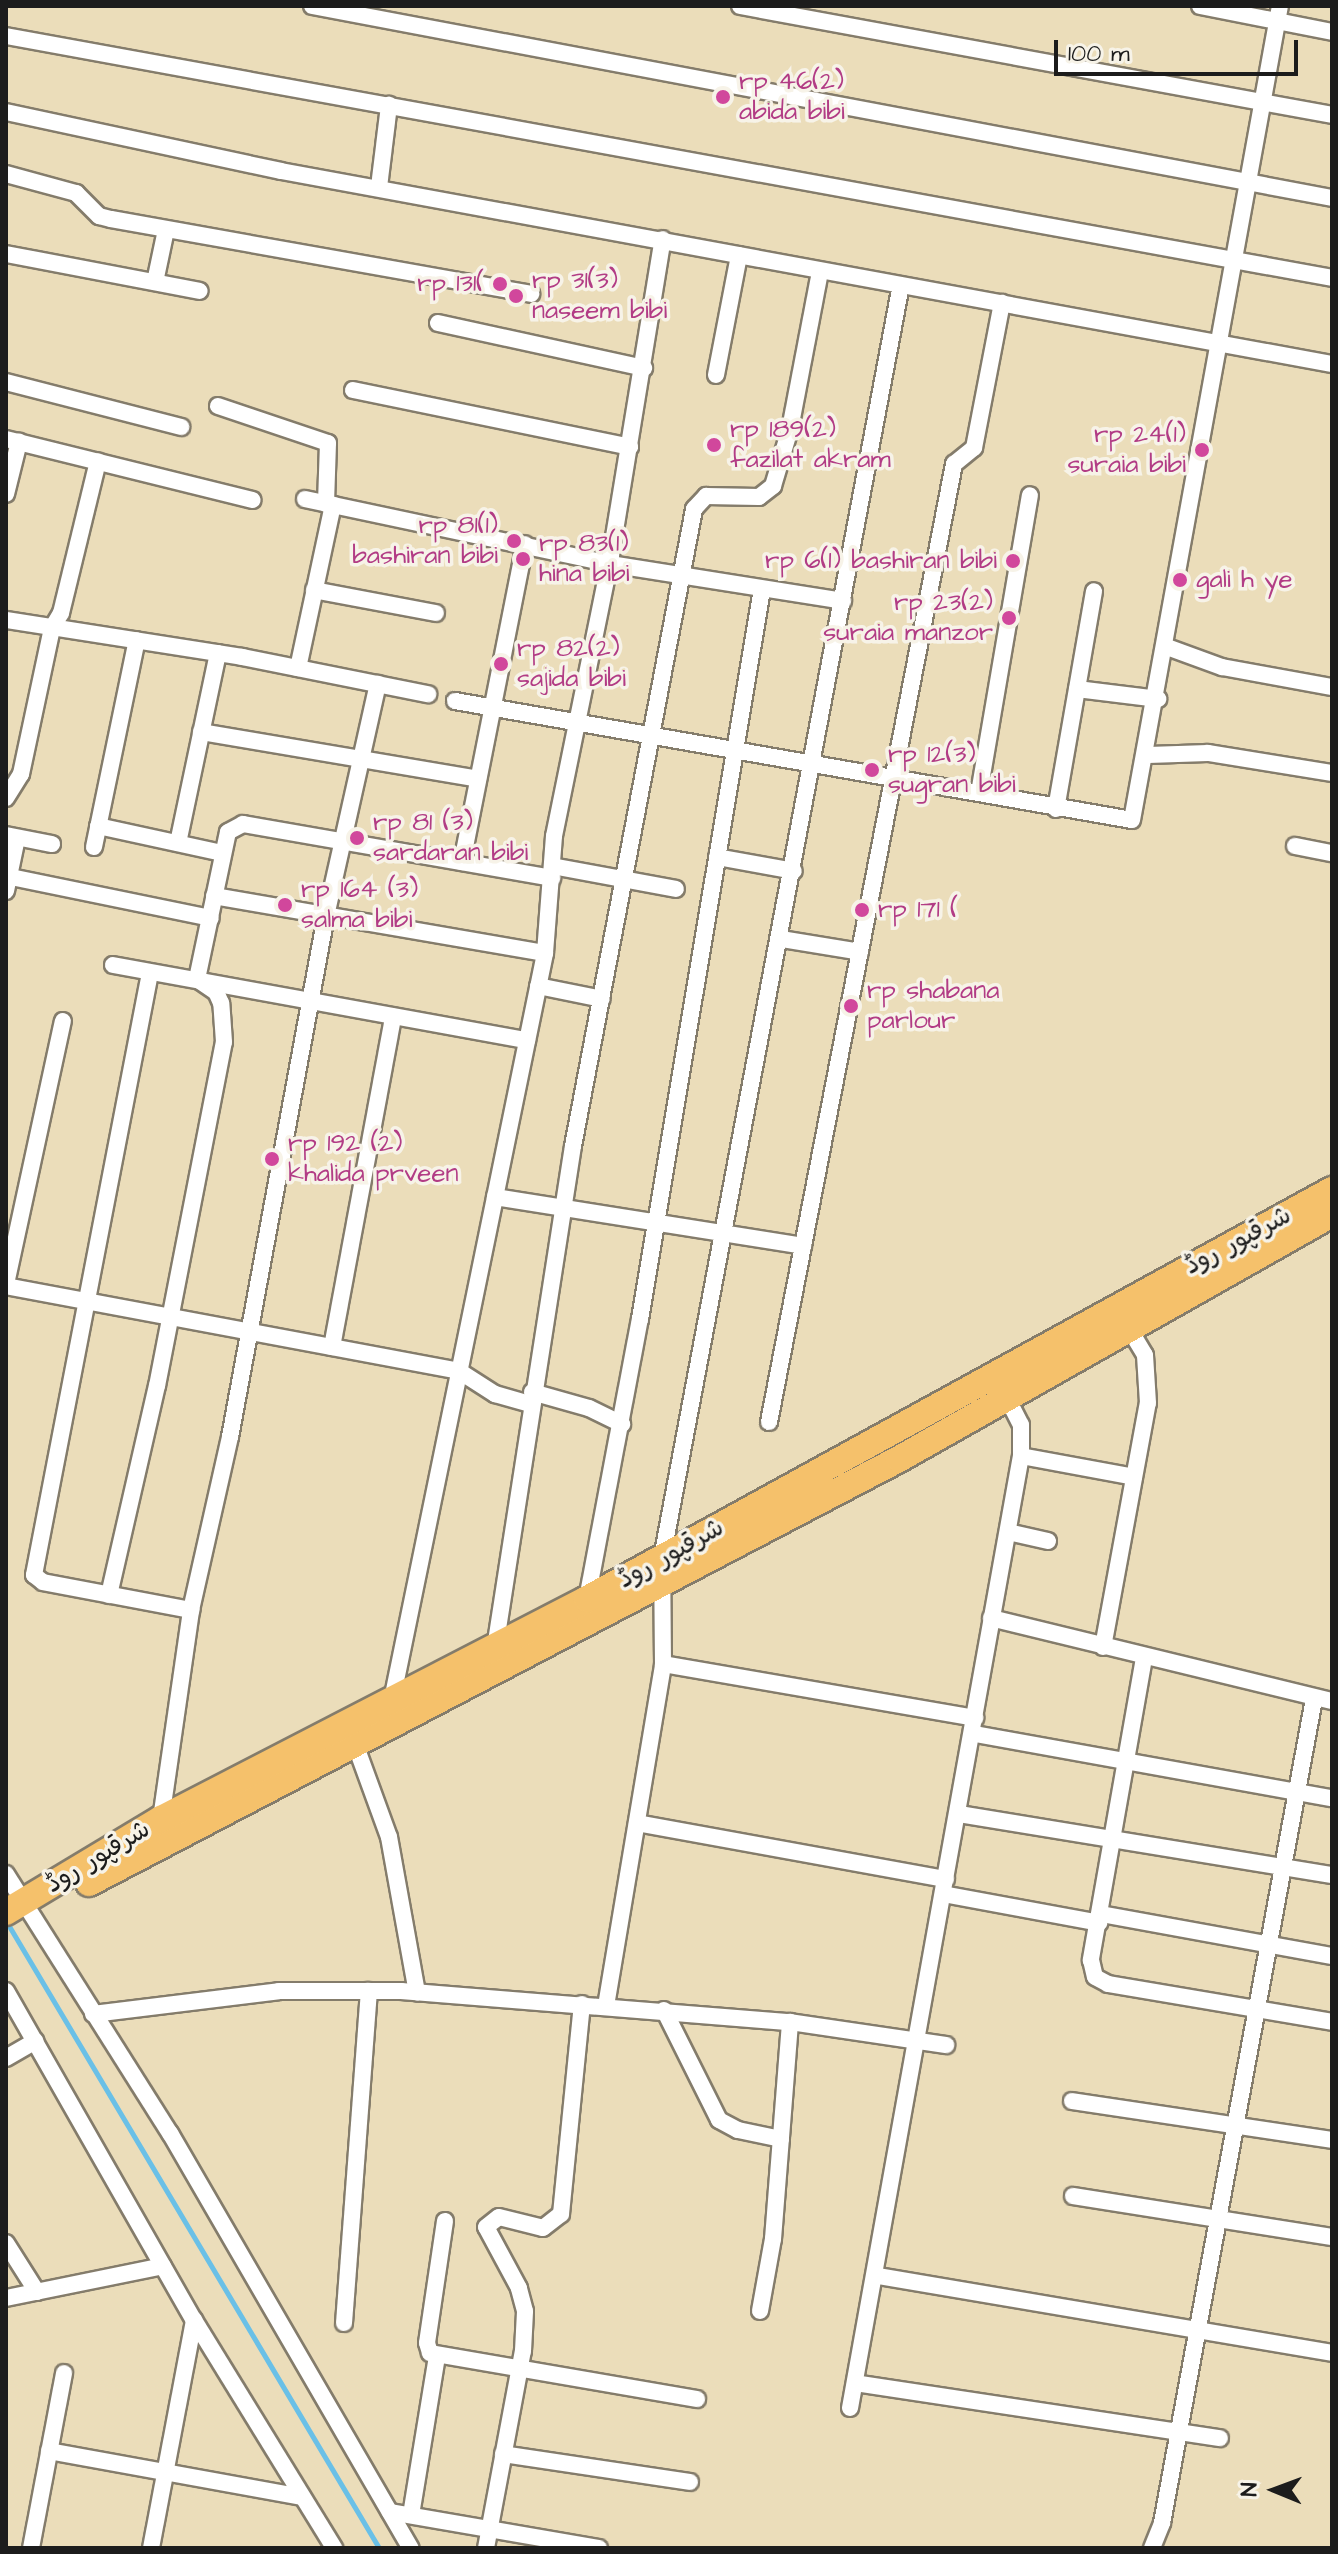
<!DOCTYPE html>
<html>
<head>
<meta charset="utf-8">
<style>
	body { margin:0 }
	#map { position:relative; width:1338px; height:2554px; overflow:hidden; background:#ebddba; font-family:"Architects Daughter","Playpen Sans Arabic",sans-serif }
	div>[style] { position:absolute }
	.stream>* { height:5px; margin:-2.5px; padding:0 2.5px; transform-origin:2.5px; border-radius:2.5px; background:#6ac0e7 }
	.roads { filter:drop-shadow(2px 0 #847c6b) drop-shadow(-2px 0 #847c6b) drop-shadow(0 2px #847c6b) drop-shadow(0 -2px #847c6b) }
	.minor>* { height:16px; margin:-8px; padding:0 8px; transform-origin:8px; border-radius:8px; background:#fff }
	.primary>* { height:26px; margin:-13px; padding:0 13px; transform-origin:13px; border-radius:13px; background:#f5c16b }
	.dots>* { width:22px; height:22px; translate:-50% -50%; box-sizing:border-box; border:4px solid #f7f3e8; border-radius:50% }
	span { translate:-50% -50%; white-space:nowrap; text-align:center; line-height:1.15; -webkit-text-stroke:7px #f7f3e8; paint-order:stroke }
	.hotel-label { font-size:26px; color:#b23c85 }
	.left { translate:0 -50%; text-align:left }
	.right { translate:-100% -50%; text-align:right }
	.street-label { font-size:26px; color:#1c1c1c }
	.frame { position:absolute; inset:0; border:8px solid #1c1c1c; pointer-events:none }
	.north { position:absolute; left:1234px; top:2450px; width:80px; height:80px; -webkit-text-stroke:6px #f7f3e8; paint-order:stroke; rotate:271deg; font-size:22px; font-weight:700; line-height:32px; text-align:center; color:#1c1c1c }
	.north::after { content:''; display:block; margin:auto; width:28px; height:36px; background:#1c1c1c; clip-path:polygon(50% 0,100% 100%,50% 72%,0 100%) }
	.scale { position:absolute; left:1054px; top:40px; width:244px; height:36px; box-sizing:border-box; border:4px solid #1c1c1c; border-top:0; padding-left:10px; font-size:24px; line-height:28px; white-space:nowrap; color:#1c1c1c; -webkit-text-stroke:6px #f7f3e8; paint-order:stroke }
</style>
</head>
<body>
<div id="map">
	<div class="stream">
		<div style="left:6px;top:1921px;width:730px;rotate:59.25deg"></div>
	</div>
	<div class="roads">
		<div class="minor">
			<div style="left:312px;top:6px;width:1038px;rotate:10.66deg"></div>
			<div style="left:740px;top:6px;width:602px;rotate:10.43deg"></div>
			<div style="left:1200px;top:6px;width:135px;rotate:11.1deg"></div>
			<div style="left:6px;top:36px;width:1348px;rotate:10.34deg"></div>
			<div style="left:6px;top:112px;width:281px;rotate:12.1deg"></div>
			<div style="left:281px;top:171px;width:1069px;rotate:10.41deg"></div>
			<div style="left:6px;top:174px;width:73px;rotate:15.2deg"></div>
			<div style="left:76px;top:193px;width:33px;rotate:45deg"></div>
			<div style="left:99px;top:216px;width:12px;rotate:14deg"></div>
			<div style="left:111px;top:219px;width:427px;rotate:10.1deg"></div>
			<div style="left:379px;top:187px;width:83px;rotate:-83deg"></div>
			<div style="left:6px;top:254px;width:197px;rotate:10.8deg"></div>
			<div style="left:155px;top:282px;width:53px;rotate:-78.1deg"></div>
			<div style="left:438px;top:323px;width:211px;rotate:12.3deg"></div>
			<div style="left:716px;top:375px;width:122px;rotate:-79.1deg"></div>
			<div style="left:6px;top:382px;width:181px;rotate:14.4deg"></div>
			<div style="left:353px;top:390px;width:283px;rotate:11.6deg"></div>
			<div style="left:218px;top:406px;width:116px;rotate:18.6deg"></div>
			<div style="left:328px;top:443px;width:61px;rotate:91.9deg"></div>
			<div style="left:6px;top:439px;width:254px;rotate:13.9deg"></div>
			<div style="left:6px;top:494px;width:54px;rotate:-76deg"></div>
			<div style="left:305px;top:499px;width:312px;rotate:12deg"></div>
			<div style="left:610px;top:564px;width:236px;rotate:9deg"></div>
			<div style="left:314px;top:590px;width:124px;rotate:10.7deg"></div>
			<div style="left:6px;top:620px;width:239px;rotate:8.9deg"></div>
			<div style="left:242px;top:657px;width:190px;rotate:11.3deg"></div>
			<div style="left:1167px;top:647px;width:59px;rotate:20deg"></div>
			<div style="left:1222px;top:667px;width:112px;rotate:10.3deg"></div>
			<div style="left:298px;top:668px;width:167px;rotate:-77.9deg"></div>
			<div style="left:1077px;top:689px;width:82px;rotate:7deg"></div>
			<div style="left:455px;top:701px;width:687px;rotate:9.97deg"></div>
			<div style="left:1132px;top:820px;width:827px;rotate:-79.7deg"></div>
			<div style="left:201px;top:732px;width:281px;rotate:9.6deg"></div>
			<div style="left:1148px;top:755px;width:60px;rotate:-1.9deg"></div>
			<div style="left:1208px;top:753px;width:126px;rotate:9.2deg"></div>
			<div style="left:979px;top:793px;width:302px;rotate:-80.3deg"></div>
			<div style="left:6px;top:798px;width:28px;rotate:-58deg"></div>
			<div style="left:21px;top:774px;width:149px;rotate:-78deg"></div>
			<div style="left:52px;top:628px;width:17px;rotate:-59deg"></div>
			<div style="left:61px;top:613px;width:156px;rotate:-76.3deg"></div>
			<div style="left:1056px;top:809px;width:221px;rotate:-80.1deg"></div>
			<div style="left:98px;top:826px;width:127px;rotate:12.3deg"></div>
			<div style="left:6px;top:835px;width:47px;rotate:11.1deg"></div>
			<div style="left:178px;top:843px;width:194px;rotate:-78.1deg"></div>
			<div style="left:1295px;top:846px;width:38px;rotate:11deg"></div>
			<div style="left:94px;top:847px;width:211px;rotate:-78.3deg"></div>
			<div style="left:717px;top:857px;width:78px;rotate:10.3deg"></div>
			<div style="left:462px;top:862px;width:324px;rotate:-78.8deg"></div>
			<div style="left:552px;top:866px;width:126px;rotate:10.5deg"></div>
			<div style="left:6px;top:876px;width:209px;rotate:11.6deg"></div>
			<div style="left:6px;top:891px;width:54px;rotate:-78.3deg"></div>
			<div style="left:214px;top:896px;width:336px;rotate:9.8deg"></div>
			<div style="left:781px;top:939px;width:80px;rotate:9.3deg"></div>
			<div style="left:113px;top:965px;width:421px;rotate:10.3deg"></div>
			<div style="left:150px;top:973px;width:613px;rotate:100.91deg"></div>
			<div style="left:34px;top:1575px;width:11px;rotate:38deg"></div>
			<div style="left:43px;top:1582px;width:151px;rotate:10.7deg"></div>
			<div style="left:538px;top:986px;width:65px;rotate:11.5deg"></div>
			<div style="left:495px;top:1197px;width:312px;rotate:9deg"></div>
			<div style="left:6px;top:1284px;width:269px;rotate:-77.8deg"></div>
			<div style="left:6px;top:1286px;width:461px;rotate:10.6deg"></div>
			<div style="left:459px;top:1371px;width:43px;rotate:32.6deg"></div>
			<div style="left:495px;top:1394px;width:36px;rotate:16deg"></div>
			<div style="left:332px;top:1347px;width:336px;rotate:-79.5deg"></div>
			<div style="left:532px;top:1392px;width:59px;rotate:15.7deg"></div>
			<div style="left:589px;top:1408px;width:37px;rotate:26deg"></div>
			<div style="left:769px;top:1422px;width:976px;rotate:-79.07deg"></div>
			<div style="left:954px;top:464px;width:26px;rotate:-39deg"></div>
			<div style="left:974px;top:448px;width:148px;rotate:-79.1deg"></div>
			<div style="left:1021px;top:1456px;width:115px;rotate:10.5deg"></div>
			<div style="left:1008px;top:1532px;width:41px;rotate:12.7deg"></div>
			<div style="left:109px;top:1595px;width:214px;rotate:-77.1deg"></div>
			<div style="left:157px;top:1386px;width:350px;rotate:-79deg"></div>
			<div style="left:224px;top:1042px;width:39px;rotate:-94deg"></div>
			<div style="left:221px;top:1003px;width:12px;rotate:-114deg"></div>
			<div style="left:216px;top:992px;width:23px;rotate:-146deg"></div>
			<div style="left:197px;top:979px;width:150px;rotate:-78.1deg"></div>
			<div style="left:228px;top:832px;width:17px;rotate:-28deg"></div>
			<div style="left:243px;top:824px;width:314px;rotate:9.9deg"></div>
			<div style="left:587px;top:1599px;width:285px;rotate:-79.3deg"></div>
			<div style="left:640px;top:1319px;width:740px;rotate:-80.51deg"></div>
			<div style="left:991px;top:1618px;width:351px;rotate:13.7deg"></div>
			<div style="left:1103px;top:1647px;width:248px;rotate:-79.6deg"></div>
			<div style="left:1148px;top:1403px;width:48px;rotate:-93.6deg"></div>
			<div style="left:1145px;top:1355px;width:37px;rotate:-121deg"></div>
			<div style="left:495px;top:1648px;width:508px;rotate:-81.17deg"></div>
			<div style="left:573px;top:1146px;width:648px;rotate:-79.24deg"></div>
			<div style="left:694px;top:509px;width:18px;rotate:-47deg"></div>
			<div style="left:706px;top:496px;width:53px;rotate:1.1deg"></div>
			<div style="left:759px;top:497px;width:18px;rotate:-38deg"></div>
			<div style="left:773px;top:486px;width:59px;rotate:-73.4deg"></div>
			<div style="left:790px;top:429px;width:161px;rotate:-79.2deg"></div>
			<div style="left:1144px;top:1658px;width:307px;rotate:100deg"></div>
			<div style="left:1091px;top:1960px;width:17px;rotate:77deg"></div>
			<div style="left:1095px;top:1977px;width:15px;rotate:28deg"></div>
			<div style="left:1108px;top:1984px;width:227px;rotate:9.6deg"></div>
			<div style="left:663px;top:1664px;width:317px;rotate:9.8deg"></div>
			<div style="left:392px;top:1700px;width:763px;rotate:-78.42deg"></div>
			<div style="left:545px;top:953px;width:117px;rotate:-85.6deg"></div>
			<div style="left:554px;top:836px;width:287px;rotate:-78.5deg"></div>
			<div style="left:611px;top:555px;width:320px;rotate:-80.7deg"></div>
			<div style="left:975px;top:1734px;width:363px;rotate:10.2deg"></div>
			<div style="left:354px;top:1741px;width:102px;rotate:70deg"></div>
			<div style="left:389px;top:1837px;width:158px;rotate:79.8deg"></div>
			<div style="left:959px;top:1814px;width:378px;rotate:9.3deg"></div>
			<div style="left:161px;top:1819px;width:211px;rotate:-81.8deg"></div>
			<div style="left:191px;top:1610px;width:177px;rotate:-77.3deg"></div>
			<div style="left:230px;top:1437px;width:530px;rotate:-79.56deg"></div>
			<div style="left:326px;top:916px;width:238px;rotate:-77.4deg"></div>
			<div style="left:637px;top:1823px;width:314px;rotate:10.3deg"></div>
			<div style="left:6px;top:1874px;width:307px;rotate:57.7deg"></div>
			<div style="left:170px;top:2133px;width:480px;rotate:59.9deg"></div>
			<div style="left:943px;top:1894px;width:159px;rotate:10.5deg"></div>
			<div style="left:1101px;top:1914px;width:235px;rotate:10.3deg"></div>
			<div style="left:6px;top:1991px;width:379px;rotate:60.3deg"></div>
			<div style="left:194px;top:2320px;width:268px;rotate:58.4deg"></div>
			<div style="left:606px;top:2006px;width:347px;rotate:-80.5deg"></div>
			<div style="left:663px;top:1664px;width:106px;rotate:-90.5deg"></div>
			<div style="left:662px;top:1558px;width:1295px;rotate:-79.37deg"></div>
			<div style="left:664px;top:2010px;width:123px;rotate:63.4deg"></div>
			<div style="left:719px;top:2120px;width:21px;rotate:28deg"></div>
			<div style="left:738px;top:2130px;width:44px;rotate:11.8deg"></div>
			<div style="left:93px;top:2014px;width:187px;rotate:-7deg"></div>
			<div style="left:279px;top:1991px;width:122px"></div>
			<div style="left:401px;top:1991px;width:390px;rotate:4.6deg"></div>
			<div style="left:790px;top:2022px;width:158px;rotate:8.4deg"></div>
			<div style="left:6px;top:2058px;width:34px;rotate:-30deg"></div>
			<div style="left:1072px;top:2101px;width:263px;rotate:8.5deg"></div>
			<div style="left:1073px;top:2196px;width:262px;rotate:9deg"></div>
			<div style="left:445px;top:2221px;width:123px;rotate:98.4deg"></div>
			<div style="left:427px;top:2343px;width:10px;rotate:73deg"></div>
			<div style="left:430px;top:2353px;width:271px;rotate:9.8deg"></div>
			<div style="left:6px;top:2243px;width:58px;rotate:57.7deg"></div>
			<div style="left:878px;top:2276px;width:460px;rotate:9.6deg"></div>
			<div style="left:6px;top:2298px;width:160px;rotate:-11.5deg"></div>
			<div style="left:760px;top:2311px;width:73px;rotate:-79.8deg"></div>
			<div style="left:773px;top:2239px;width:218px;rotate:-85.5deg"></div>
			<div style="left:344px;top:2323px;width:333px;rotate:-85.7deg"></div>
			<div style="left:855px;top:2383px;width:369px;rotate:8.6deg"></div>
			<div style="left:850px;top:2408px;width:967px;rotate:-79.82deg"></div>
			<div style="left:1021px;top:1456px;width:31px;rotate:-90deg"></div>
			<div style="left:1021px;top:1425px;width:33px;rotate:-117deg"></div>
			<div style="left:49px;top:2451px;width:257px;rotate:10.3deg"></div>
			<div style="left:503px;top:2454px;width:189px;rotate:8.5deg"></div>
			<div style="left:390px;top:2512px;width:212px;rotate:9.8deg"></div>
			<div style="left:411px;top:2515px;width:161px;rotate:-80.7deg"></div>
			<div style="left:31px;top:2548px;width:178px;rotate:-79.3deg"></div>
			<div style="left:151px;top:2548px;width:232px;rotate:-79.3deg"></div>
			<div style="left:486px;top:2548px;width:200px;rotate:-79.4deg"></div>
			<div style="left:523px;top:2351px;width:40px;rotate:-87.1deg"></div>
			<div style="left:525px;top:2311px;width:24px;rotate:-105deg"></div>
			<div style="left:519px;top:2288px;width:69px;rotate:-118.4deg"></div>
			<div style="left:486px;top:2227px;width:16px;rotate:-38deg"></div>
			<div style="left:499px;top:2217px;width:45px;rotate:14deg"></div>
			<div style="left:543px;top:2228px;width:23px;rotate:-38deg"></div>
			<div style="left:561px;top:2214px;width:211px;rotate:-84.3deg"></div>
			<div style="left:1152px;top:2548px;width:27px;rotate:-68deg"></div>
			<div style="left:1162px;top:2523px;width:838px;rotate:-79.55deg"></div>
		</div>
		<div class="primary">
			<div style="left:89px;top:1883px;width:914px;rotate:-27.63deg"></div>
			<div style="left:899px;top:1459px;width:498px;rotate:-29.5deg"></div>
			<div style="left:6px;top:1912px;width:181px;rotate:-31deg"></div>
			<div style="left:161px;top:1819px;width:479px;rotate:-27.3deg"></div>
			<div style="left:587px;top:1599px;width:850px;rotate:-28.77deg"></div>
		</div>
	</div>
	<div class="dots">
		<div style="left:723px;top:97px;background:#d1479c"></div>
		<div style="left:500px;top:284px;background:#d1479c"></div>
		<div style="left:516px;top:296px;background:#d1479c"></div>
		<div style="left:714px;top:445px;background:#d1479c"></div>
		<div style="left:1202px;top:450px;background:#d1479c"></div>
		<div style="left:514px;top:541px;background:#d1479c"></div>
		<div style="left:523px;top:559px;background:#d1479c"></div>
		<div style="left:1013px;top:561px;background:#d1479c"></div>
		<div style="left:1180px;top:580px;background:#d1479c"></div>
		<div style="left:1009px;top:618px;background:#d1479c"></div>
		<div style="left:501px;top:664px;background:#d1479c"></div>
		<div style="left:872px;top:770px;background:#d1479c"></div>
		<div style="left:357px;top:838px;background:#d1479c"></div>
		<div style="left:285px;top:905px;background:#d1479c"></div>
		<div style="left:862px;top:910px;background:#d1479c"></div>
		<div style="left:851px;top:1006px;background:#d1479c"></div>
		<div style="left:272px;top:1159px;background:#d1479c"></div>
	</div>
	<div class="hotel-label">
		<span class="left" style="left:739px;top:97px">rp 46(2)<br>abida bibi</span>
		<span class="left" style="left:532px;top:296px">rp 31(3)<br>naseem bibi</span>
		<span class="right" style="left:484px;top:284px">rp 131(</span>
		<span class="left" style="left:730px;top:445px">rp 189(2)<br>fazilat akram</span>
		<span class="right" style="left:1186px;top:450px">rp 24(1)<br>suraia bibi</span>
		<span class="right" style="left:498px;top:541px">rp 81(1)<br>bashiran bibi</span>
		<span class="left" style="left:539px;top:559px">rp 83(1)<br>hina bibi</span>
		<span class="right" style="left:997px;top:561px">rp 6(1) bashiran bibi</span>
		<span class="left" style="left:1196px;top:580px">gali h ye</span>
		<span class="right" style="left:993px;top:618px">rp 23(2)<br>suraia manzor</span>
		<span class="left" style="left:517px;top:664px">rp 82(2)<br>sajida bibi</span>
		<span class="left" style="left:888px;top:770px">rp 12(3)<br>sugran bibi</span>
		<span class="left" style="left:373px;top:838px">rp 81 (3)<br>sardaran bibi</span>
		<span class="left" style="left:301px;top:905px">rp 164 (3)<br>salma bibi</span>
		<span class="left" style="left:878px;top:910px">rp 171 (</span>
		<span class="left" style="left:867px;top:1006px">rp shabana<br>parlour</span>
		<span class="left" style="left:288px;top:1159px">rp 192 (2)<br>khalida prveen</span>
	</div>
	<div class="street-label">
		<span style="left:1238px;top:1241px;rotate:-28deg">شرقپور روڈ</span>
		<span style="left:671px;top:1554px;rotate:-29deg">شرقپور روڈ</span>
		<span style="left:98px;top:1857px;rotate:-31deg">شرقپور روڈ</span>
	</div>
	<div class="frame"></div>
	<div class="north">N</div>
	<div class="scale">100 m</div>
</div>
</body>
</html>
